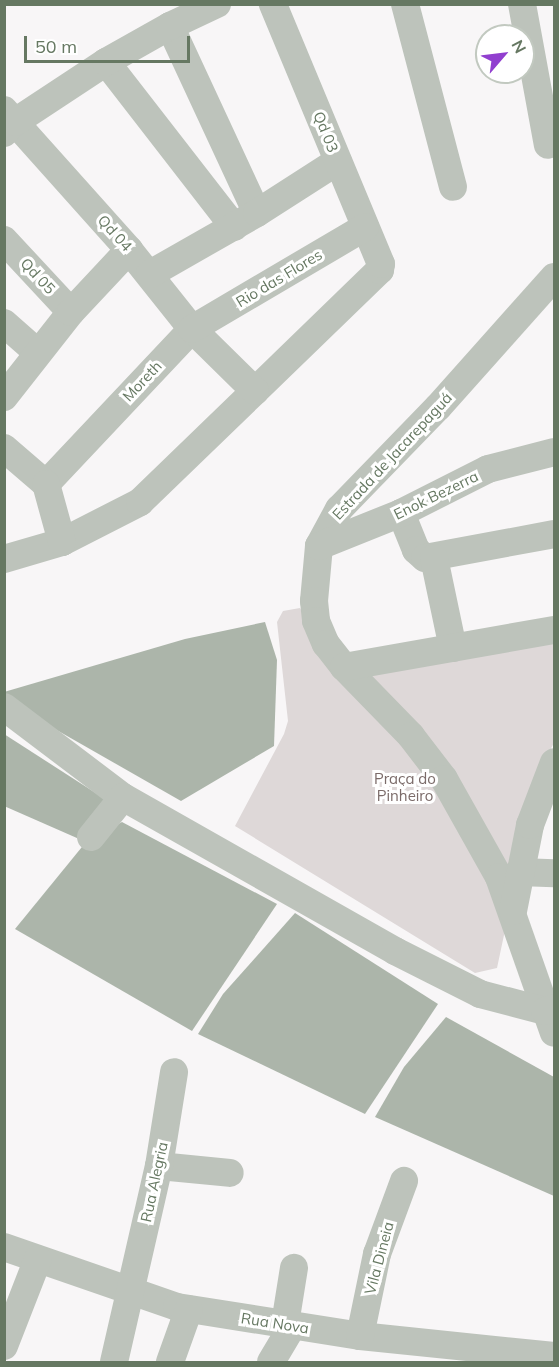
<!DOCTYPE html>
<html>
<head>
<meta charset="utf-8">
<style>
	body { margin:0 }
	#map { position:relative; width:559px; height:1367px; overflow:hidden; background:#f8f6f7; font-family:Mulish,sans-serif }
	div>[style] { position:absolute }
	.green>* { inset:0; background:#ded8d8 }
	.building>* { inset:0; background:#acb5aa }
	.minor>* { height:28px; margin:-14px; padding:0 14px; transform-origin:14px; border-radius:14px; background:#bdc3bb }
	span { translate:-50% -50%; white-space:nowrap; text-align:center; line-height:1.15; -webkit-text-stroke:6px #fff; paint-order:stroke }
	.street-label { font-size:15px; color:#667862 }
	.park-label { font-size:15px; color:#7b6b69 }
	.frame { position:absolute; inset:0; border:6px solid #667862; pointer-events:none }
	.north { position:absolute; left:475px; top:24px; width:60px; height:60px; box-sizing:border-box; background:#fff; border:2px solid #c2c9c0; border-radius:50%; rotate:62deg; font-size:16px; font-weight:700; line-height:24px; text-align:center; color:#667862 }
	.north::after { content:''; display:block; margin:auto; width:21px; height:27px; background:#913fcf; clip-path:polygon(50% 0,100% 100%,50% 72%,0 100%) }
	.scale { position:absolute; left:24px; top:36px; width:166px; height:27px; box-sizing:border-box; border:3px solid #667862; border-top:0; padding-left:8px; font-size:18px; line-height:21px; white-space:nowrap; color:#667862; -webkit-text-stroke:4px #fff; paint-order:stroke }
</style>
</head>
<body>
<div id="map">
	<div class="green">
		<div style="clip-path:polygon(300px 608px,330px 660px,554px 637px,554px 743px,539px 770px,497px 968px,475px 973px,235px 826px,284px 734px,288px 721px,277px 622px,283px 611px)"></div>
	</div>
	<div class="building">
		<div style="clip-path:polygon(265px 622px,277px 660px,274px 746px,181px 801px,4px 700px,4px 692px,185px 639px)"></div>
		<div style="clip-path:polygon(4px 734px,105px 799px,86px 842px,4px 806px)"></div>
		<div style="clip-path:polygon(122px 822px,277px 904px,192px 1031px,15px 929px,86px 842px)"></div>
		<div style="clip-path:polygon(295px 913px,438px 1004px,365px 1114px,198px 1034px,223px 994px)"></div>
		<div style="clip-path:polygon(446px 1017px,554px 1077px,554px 1196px,375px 1117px,404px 1067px)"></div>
	</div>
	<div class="minor">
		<div style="left:405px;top:4px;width:189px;rotate:75.3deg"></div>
		<div style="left:522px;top:4px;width:143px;rotate:79.6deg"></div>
		<div style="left:170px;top:26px;width:206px;rotate:65.1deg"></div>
		<div style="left:106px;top:62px;width:209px;rotate:52.2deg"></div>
		<div style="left:4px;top:110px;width:188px;rotate:48.2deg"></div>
		<div style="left:129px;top:250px;width:101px;rotate:51.4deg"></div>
		<div style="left:192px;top:329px;width:213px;rotate:133.3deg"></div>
		<div style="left:4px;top:133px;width:16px;rotate:-45deg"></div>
		<div style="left:15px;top:122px;width:109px;rotate:-33.4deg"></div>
		<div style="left:106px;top:62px;width:73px;rotate:-29.4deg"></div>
		<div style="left:170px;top:26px;width:52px;rotate:-25.1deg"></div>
		<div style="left:4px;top:240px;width:98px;rotate:47.1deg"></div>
		<div style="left:150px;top:274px;width:123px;rotate:-29.7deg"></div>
		<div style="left:257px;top:213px;width:96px;rotate:-32.7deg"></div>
		<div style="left:554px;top:277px;width:174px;rotate:131.7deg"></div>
		<div style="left:438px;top:407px;width:142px;rotate:134.1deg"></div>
		<div style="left:339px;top:509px;width:42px;rotate:118.4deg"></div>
		<div style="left:319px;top:546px;width:55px;rotate:95.2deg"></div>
		<div style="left:314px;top:601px;width:20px;rotate:84deg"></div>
		<div style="left:316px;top:621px;width:25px;rotate:67deg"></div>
		<div style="left:326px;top:644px;width:29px;rotate:52deg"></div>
		<div style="left:344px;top:667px;width:96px;rotate:45.8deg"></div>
		<div style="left:411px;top:736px;width:54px;rotate:52.5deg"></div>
		<div style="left:444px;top:779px;width:112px;rotate:60.7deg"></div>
		<div style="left:499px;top:877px;width:165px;rotate:70.6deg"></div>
		<div style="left:4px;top:323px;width:45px;rotate:41.4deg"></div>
		<div style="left:255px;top:391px;width:174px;rotate:-44.1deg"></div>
		<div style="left:380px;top:270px;width:6px;rotate:-81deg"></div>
		<div style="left:381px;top:264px;width:282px;rotate:-112.6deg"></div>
		<div style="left:4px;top:397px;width:108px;rotate:-51.8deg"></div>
		<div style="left:71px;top:312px;width:85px;rotate:-46.9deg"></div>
		<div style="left:4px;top:448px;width:55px;rotate:40.6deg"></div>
		<div style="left:401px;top:513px;width:40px;rotate:68deg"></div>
		<div style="left:416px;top:550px;width:12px;rotate:42deg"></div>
		<div style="left:425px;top:558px;width:131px;rotate:-10.5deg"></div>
		<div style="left:62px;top:542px;width:88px;rotate:-27.1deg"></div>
		<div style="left:140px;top:502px;width:160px;rotate:-44deg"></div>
		<div style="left:255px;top:391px;width:88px;rotate:-135.5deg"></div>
		<div style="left:192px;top:329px;width:201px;rotate:-30.5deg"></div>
		<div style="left:319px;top:546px;width:88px;rotate:-21.9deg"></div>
		<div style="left:401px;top:513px;width:97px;rotate:-26.8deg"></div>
		<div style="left:488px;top:469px;width:68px;rotate:-14.4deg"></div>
		<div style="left:434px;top:558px;width:92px;rotate:78.1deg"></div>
		<div style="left:4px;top:559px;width:60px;rotate:-16.3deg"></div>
		<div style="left:62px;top:542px;width:60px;rotate:-105.4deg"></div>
		<div style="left:344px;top:667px;width:213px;rotate:-10deg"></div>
		<div style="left:4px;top:707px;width:149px;rotate:37.1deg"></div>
		<div style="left:123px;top:797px;width:313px;rotate:29.5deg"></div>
		<div style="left:395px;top:951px;width:95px;rotate:26.8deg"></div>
		<div style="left:480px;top:994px;width:67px;rotate:14.7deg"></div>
		<div style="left:545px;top:1011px;width:9px;rotate:-18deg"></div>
		<div style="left:91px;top:837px;width:51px;rotate:-51.3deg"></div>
		<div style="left:519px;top:872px;width:35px;rotate:2deg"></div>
		<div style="left:513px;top:911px;width:88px;rotate:-78.8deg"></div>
		<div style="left:530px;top:825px;width:67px;rotate:-69.1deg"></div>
		<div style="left:159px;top:1166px;width:71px;rotate:5.6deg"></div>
		<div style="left:4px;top:1247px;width:183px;rotate:19.1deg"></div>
		<div style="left:177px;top:1307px;width:185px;rotate:9deg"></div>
		<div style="left:360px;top:1336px;width:195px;rotate:5.9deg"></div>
		<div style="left:285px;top:1324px;width:57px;rotate:-80.9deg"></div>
		<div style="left:360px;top:1336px;width:84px;rotate:-78.3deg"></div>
		<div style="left:377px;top:1254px;width:78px;rotate:-69.7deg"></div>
		<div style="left:4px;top:1346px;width:93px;rotate:-68.7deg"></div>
		<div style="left:114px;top:1362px;width:201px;rotate:-77.1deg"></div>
		<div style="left:159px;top:1166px;width:95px;rotate:-80.9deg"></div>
		<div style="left:170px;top:1362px;width:56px;rotate:-70.3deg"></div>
		<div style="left:271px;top:1362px;width:43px;rotate:-59.3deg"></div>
	</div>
	<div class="street-label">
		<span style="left:326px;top:132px;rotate:68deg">Qd 03</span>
		<span style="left:115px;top:233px;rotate:48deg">Qd 04</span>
		<span style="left:38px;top:276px;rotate:47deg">Qd 05</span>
		<span style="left:279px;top:278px;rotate:-31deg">Rio das Flores</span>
		<span style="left:142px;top:381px;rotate:-47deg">Moreth</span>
		<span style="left:392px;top:456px;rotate:-47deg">Estrada de Jacarepaguá</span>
		<span style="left:436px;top:495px;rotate:-26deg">Enok Bezerra</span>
		<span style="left:154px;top:1182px;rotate:-78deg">Rua Alegria</span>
		<span style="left:379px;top:1258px;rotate:-75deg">Vila Dineia</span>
		<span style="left:275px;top:1323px;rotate:9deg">Rua Nova</span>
	</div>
	<div class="park-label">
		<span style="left:405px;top:787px">Praça do<br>Pinheiro</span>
	</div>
	<div class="frame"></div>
	<div class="north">N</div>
	<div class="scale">50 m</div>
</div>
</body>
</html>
